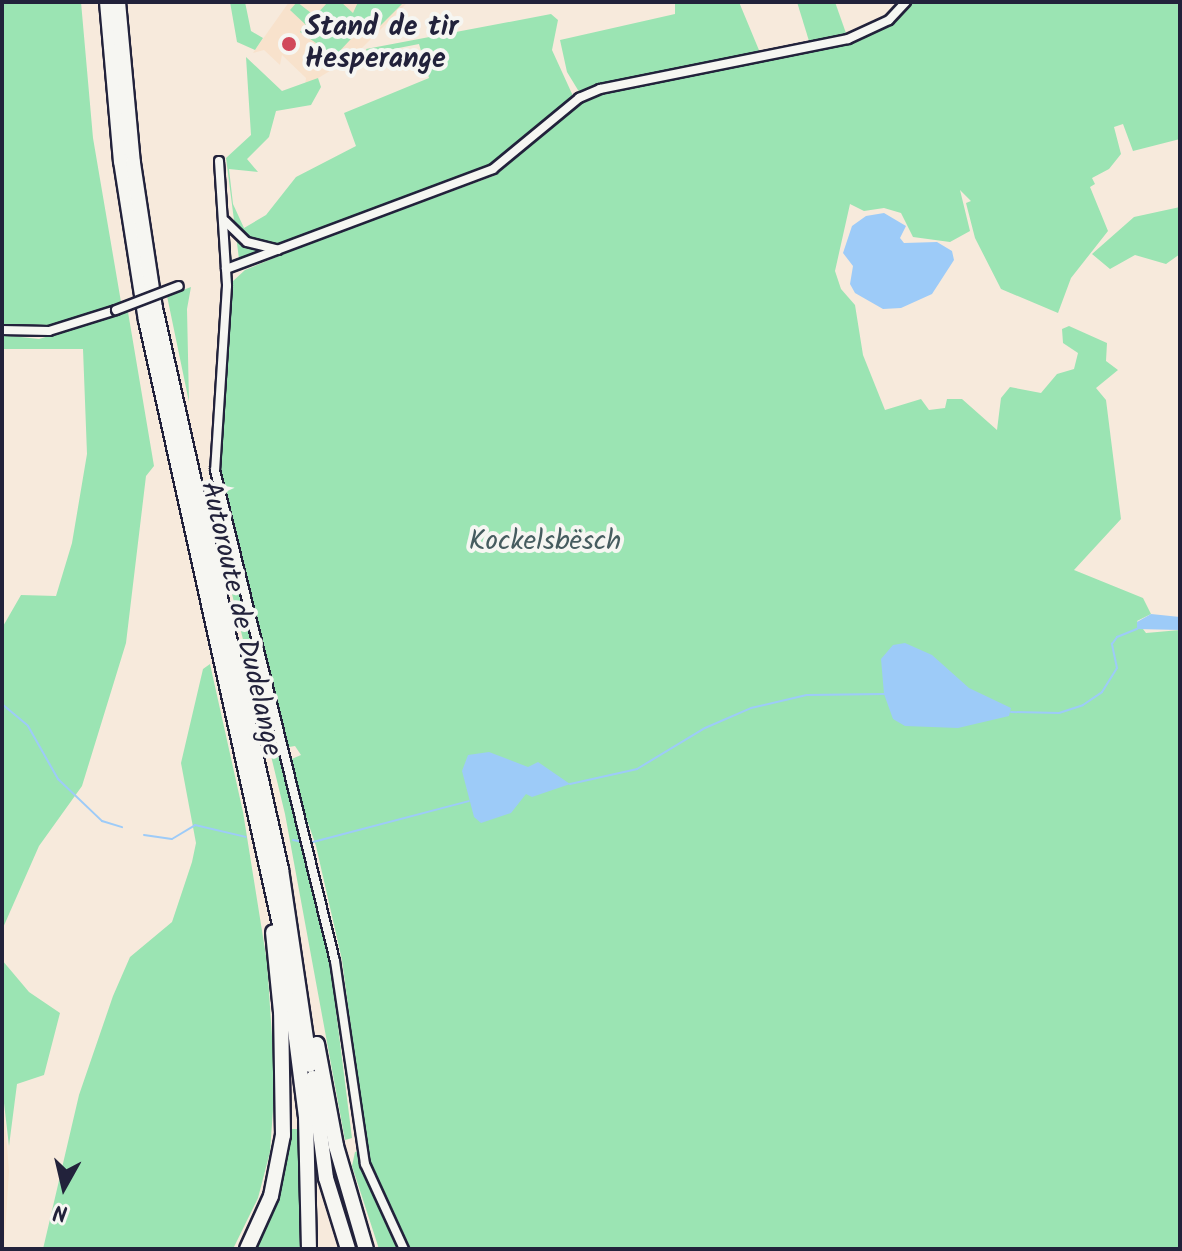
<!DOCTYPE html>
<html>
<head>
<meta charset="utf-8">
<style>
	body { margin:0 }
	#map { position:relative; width:1182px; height:1251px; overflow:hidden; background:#f7eadc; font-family:Kalam,sans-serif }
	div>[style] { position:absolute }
	.built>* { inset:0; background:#f8e2cc }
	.green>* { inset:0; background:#9be4b3 }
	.water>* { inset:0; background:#9dcbf8 }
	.stream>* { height:2px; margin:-1px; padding:0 1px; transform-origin:1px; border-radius:1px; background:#9dcbf8 }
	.roads { filter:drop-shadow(2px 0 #22223b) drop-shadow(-2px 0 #22223b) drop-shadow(0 2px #22223b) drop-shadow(0 -2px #22223b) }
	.street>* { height:8px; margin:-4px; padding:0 4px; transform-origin:4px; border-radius:4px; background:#f6f6f2 }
	.highway>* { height:14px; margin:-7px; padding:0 7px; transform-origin:7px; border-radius:7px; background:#f6f6f2 }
	.rail>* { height:2px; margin:-1px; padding:0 1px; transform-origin:1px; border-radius:1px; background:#22223b }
	.bridges { filter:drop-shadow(2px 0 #22223b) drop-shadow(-2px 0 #22223b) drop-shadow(0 2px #22223b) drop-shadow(0 -2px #22223b) }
	.street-bridge>* { height:8px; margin:-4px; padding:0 4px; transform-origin:4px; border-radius:4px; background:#f6f6f2 }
	.dots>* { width:22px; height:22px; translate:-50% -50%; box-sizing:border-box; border:4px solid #f6f6f2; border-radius:50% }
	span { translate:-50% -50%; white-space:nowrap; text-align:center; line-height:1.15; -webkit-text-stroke:8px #f6f6f2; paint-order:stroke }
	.poi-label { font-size:28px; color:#22223b; font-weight:700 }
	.left { translate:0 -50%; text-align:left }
	.park-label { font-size:28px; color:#465c5f }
	.street-label { font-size:28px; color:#22223b }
	.frame { position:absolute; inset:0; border:4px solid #22223b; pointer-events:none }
	.north { position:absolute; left:24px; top:1147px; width:80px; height:80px; -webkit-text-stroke:6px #f6f6f2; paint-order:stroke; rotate:188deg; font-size:22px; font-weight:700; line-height:32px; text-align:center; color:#22223b }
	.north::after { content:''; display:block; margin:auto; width:28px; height:36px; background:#22223b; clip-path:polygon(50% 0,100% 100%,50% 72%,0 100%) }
</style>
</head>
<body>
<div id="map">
	<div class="built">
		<div style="clip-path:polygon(289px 2px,408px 2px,353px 57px,305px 86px,306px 78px,282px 55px,280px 65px,264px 50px,253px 53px)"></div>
		<div style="clip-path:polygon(2px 1086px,9px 1171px,4px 1249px,2px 1249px)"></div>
	</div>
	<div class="green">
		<div style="clip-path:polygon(2px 2px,81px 2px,93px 138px,121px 302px,52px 325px,2px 324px)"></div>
		<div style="clip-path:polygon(230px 2px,245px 2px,251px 31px,263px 38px,255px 50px,237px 42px)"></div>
		<div style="clip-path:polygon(297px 2px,315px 16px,328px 2px,341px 2px,353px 13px,358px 2px,404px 2px,374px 32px,365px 24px,335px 56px,300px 32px,306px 25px,290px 10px)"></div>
		<div style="clip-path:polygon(675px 2px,739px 2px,761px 55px,581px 95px,567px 72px,560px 40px,675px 14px)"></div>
		<div style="clip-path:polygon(797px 2px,835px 2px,847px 36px,817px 47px,809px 41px)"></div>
		<div style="clip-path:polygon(911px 2px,1180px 2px,1180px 139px,1133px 151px,1123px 124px,1114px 127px,1121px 154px,1109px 169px,1092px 178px,1095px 184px,1090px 187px,1108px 231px,1071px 278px,1058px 313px,1001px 289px,975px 238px,966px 203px,971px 201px,960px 190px,970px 231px,950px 242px,913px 237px,901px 213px,884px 208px,864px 211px,850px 204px,835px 271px,841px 289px,855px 305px,863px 355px,885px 410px,921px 399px,929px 410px,945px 408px,947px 399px,962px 399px,997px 430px,1001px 398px,1010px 387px,1041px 393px,1057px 374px,1074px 369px,1078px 353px,1063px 343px,1062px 329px,1069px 326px,1107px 343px,1106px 361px,1118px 370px,1096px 388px,1106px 400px,1121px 519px,1074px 570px,1143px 598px,1151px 614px,1137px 621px,1146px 633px,1180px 630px,1180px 1249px,379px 1249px,352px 1166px,355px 1152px,367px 1148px,342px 960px,316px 846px,287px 761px,301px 755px,295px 746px,283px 748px,224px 493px,220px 464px,232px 282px,245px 270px,298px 248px,496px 175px,584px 100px,599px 93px,849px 43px,891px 23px)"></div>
		<div style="clip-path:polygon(551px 14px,558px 20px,552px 50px,573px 96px,518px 146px,474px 173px,239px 259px,226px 158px,251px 135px,246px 57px,282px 91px,318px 78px,321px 87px,311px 105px,276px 111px,269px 137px,247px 159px,258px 172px,229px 169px,233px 204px,244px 228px,266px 215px,296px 177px,356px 146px,344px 113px,429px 78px,419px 44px,368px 54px,366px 49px)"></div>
		<div style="clip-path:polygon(1180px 207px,1180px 254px,1166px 264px,1135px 255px,1110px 269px,1092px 254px,1134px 217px)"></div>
		<div style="clip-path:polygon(191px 287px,187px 309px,189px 402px,167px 296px)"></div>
		<div style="clip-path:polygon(128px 312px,154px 466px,146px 476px,126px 643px,82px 786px,39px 846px,2px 930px,2px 628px,21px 595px,56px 596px,72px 543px,87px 454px,83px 349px,2px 349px,2px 335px,39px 339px)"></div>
		<div style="clip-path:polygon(225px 537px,329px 955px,352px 1138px,345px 1140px,285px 814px,219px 540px)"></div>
		<div style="clip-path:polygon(210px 664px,243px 812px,267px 962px,275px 1081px,270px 1152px,258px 1198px,233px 1249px,43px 1249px,79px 1095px,113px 996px,130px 957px,172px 922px,192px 862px,196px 843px,181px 763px,203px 669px)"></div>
		<div style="clip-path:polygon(2px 960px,29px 992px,60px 1013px,44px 1075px,17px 1084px,9px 1146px,2px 1086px)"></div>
		<div style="clip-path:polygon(289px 1129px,298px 1129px,300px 1249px,252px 1249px)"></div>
	</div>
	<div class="water">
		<div style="clip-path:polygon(884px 213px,906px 226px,900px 238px,904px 243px,937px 242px,952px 251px,954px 260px,932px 294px,901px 308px,883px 309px,855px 293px,850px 284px,853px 266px,843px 253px,852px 226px,866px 216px)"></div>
		<div style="clip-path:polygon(1151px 614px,1180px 617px,1180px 630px,1137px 629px,1137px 622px)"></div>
		<div style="clip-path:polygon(905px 643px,932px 655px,969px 688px,1011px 708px,1009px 716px,958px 728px,905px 726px,893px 719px,884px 694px,881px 659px,893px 645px)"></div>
		<div style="clip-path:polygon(489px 752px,528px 767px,538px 762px,570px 784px,532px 797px,526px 794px,511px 813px,481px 823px,474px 817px,462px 771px,468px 755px)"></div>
	</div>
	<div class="stream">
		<div style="left:2px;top:704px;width:34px;rotate:40deg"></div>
		<div style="left:28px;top:726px;width:61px;rotate:60.5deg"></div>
		<div style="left:58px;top:779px;width:61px;rotate:43.7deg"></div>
		<div style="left:102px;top:821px;width:21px;rotate:17deg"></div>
		<div style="left:1011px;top:712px;width:48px;rotate:1.2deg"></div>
		<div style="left:1059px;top:713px;width:25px;rotate:-18deg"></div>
		<div style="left:1083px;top:705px;width:23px;rotate:-34deg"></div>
		<div style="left:1102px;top:692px;width:28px;rotate:-58deg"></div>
		<div style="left:1117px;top:668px;width:25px;rotate:-102deg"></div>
		<div style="left:1112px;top:644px;width:9px;rotate:-54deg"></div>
		<div style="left:1117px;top:637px;width:22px;rotate:-22deg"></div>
		<div style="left:570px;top:784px;width:69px;rotate:-12.6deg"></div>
		<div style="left:637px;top:769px;width:79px;rotate:-31.1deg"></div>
		<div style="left:705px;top:728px;width:50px;rotate:-23.5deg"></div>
		<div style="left:751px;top:708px;width:57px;rotate:-13.1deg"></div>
		<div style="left:807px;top:695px;width:77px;rotate:-0.7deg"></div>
		<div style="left:144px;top:835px;width:28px;rotate:8deg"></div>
		<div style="left:172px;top:839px;width:27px;rotate:-31deg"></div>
		<div style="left:195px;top:825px;width:52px;rotate:13.2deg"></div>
		<div style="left:293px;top:840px;width:10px;rotate:11deg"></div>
		<div style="left:313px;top:842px;width:161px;rotate:-14.7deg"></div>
	</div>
	<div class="roads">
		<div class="street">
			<div style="left:219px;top:161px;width:125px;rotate:86.3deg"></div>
			<div style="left:227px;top:286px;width:184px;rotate:93.7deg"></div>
			<div style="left:215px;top:470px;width:505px;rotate:76.27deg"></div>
			<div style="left:335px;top:961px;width:205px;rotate:81.6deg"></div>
			<div style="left:365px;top:1164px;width:94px;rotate:65.4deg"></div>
			<div style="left:225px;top:221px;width:30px;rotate:44deg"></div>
			<div style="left:247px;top:242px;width:32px;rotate:14deg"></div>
			<div style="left:226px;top:269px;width:285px;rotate:-20.5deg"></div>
			<div style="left:493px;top:169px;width:112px;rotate:-39.5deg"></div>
			<div style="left:579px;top:98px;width:23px;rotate:-23deg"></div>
			<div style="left:600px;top:89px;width:253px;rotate:-11.4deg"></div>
			<div style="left:848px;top:39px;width:45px;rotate:-24.9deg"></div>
			<div style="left:889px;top:20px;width:25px;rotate:-47deg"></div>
			<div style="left:2px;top:330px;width:47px;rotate:1.2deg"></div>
			<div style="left:49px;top:331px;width:70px;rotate:-17.4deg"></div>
		</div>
		<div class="highway">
			<div style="left:107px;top:2px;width:160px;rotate:85deg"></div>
			<div style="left:121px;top:161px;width:161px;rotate:81.1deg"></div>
			<div style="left:146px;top:320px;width:638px;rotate:77.51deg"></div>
			<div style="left:284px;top:943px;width:175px;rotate:82.8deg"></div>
			<div style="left:306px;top:1117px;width:132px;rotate:88.7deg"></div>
			<div style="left:118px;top:2px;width:162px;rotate:84.7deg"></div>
			<div style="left:133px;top:163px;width:147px;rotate:81.4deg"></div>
			<div style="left:155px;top:308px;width:575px;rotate:77.34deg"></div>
			<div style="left:281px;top:869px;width:198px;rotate:81.6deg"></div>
			<div style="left:317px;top:1044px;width:104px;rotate:79.4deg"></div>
			<div style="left:336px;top:1146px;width:107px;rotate:73.8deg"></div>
			<div style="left:313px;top:1078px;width:101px;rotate:82.6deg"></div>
			<div style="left:326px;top:1178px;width:74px;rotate:72.8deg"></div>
			<div style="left:247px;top:1249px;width:58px;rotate:-65.6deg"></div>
			<div style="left:271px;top:1196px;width:62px;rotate:-78.9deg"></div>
			<div style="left:283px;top:1135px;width:123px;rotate:-90.9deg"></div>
			<div style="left:281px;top:1012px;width:80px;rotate:-95.7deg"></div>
		</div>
	</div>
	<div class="rail">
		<div style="left:2px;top:1122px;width:113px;rotate:90deg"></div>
	</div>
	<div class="bridges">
		<div class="street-bridge">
			<div style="left:116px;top:310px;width:67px;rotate:-20.9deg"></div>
		</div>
	</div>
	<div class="dots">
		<div style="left:289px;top:44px;background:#d1495b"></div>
	</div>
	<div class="poi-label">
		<span class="left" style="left:305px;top:44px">Stand de tir<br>Hesperange</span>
	</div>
	<div class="park-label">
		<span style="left:545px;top:542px">Kockelsbësch</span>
	</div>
	<div class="street-label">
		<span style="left:240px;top:619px;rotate:77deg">Autoroute de Dudelange</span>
	</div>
	<div class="frame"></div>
	<div class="north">N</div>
</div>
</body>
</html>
